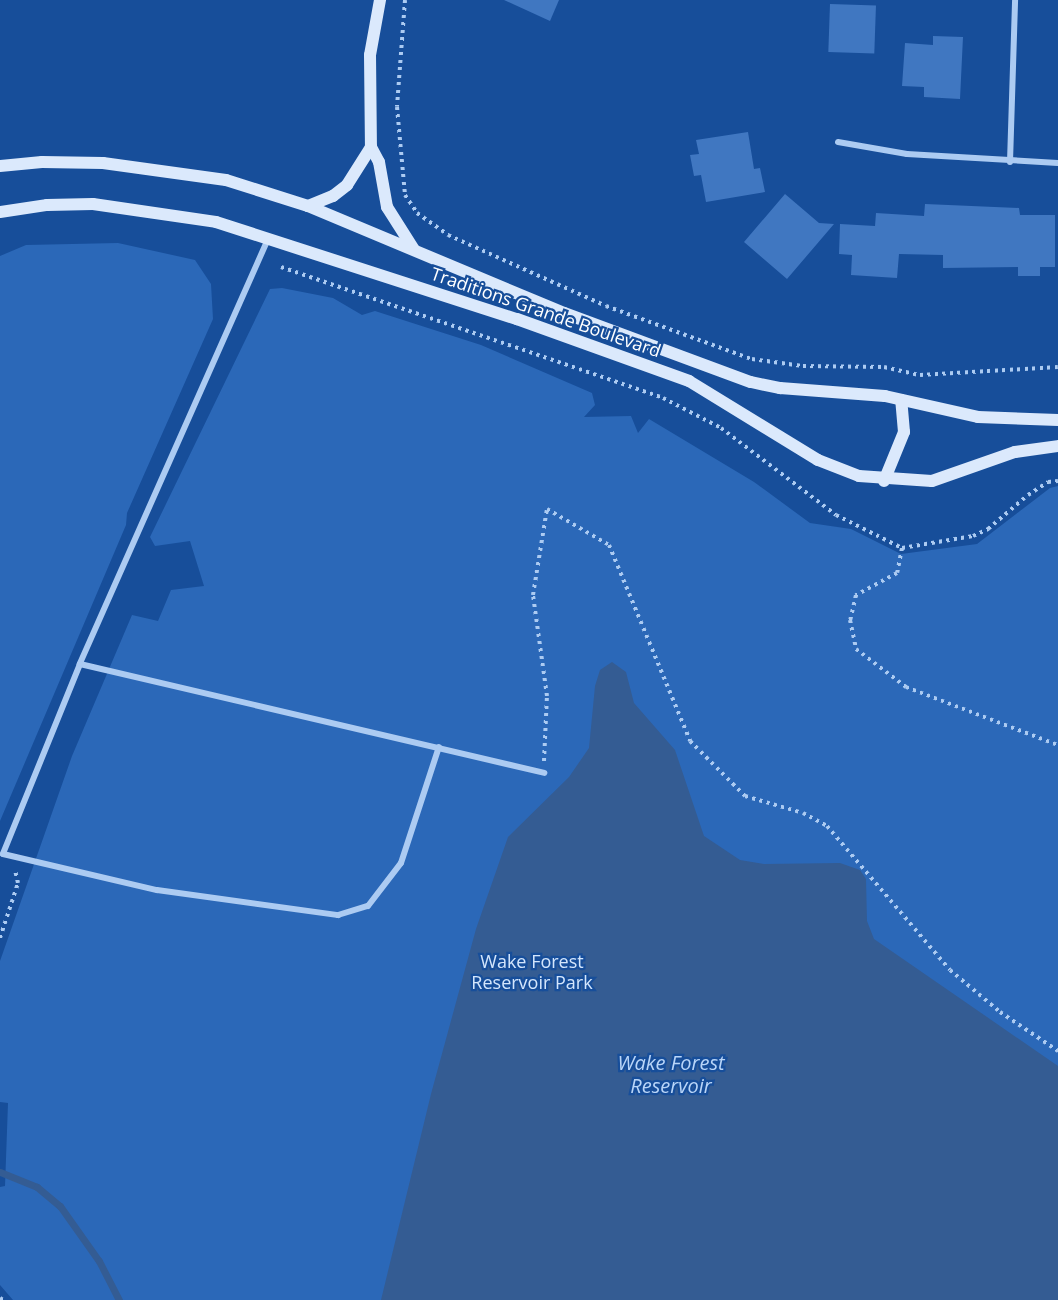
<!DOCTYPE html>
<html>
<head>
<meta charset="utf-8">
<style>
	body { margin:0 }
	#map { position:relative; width:1058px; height:1300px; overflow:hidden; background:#174e9a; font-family:"Open Sans",sans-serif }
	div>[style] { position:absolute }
	.green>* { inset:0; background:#2b68b8 }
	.water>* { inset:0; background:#345c93 }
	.stream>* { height:7px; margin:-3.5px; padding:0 3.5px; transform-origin:3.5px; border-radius:3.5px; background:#345c93 }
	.building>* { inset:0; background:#4077c1; transform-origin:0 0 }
	.path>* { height:4px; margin-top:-2px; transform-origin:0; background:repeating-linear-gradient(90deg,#accbf2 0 3px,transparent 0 7.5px) }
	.minor>* { height:6px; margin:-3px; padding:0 3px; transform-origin:3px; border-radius:3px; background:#accbf2 }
	.secondary>* { height:12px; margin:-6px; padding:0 6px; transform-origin:6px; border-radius:6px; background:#dbe9fc }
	span { translate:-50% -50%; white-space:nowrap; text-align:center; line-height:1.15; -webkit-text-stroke:4.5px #174e9a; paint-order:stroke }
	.street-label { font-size:18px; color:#fff }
	.park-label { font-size:18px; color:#d4e6fc }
	.water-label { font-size:20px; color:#b9d5f8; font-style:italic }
</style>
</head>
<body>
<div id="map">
	<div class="green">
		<div style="clip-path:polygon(118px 243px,195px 260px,211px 284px,213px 319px,127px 513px,126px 525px,0 821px,0 256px,26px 245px)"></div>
		<div style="clip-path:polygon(282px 288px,333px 298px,362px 315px,375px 311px,481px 345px,592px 393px,595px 405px,584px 417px,631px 416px,638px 433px,649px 419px,754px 482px,810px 523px,851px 529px,901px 554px,977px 544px,1050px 488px,1058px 486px,1058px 1300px,13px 1300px,0 1285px,0 1187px,5px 1186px,8px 1103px,0 1102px,0 961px,72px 756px,132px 615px,158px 621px,171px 590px,204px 586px,190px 541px,155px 546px,150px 537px,270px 289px)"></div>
	</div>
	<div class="water">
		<div style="clip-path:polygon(612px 662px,626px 672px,634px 703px,675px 750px,704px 836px,740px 860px,764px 864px,840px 863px,860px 870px,866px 879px,867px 921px,874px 939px,1058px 1066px,1058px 1300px,381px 1300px,431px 1094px,476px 929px,508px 837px,569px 777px,589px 748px,595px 686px,600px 670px)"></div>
	</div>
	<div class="stream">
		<div style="left:0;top:1172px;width:40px;rotate:22deg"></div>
		<div style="left:37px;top:1187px;width:30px;rotate:40deg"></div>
		<div style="left:60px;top:1206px;width:67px;rotate:54.7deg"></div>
		<div style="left:99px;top:1261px;width:44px;rotate:62.9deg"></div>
	</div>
	<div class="building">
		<div style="clip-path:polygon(504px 0,559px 0,550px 21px)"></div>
		<div style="left:830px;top:4px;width:46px;height:48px;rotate:2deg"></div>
		<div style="clip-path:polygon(933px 36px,963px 37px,960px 99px,924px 97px,924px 87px,902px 86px,905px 43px,933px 45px)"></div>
		<div style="clip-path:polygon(748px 132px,754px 169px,760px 168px,765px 192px,706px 202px,701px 175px,694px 176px,690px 155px,699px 154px,696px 140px)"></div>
		<div style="clip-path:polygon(785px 194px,819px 223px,834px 224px,787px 279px,744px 242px)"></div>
		<div style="clip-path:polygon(925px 204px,1019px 208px,1020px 215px,1055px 215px,1055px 267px,1040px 267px,1040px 276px,1018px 276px,1018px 267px,943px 268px,943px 255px,899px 254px,897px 278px,851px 275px,852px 255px,839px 254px,840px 224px,875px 226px,876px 213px,924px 216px)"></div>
	</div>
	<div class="path">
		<div style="left:405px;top:0;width:107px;rotate:94.3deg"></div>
		<div style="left:397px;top:107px;width:88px;rotate:84.8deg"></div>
		<div style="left:405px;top:195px;width:22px;rotate:56deg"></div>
		<div style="left:417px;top:213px;width:38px;rotate:35deg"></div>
		<div style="left:448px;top:235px;width:173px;rotate:24.2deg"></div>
		<div style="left:606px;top:306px;width:155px;rotate:20deg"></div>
		<div style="left:752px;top:359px;width:51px;rotate:7.8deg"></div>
		<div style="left:803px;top:366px;width:81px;rotate:0.7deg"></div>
		<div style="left:884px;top:367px;width:37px;rotate:13deg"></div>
		<div style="left:920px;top:375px;width:138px;rotate:-3.3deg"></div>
		<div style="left:281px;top:267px;width:404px;rotate:18.9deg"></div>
		<div style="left:663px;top:398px;width:65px;rotate:27.3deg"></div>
		<div style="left:721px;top:428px;width:144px;rotate:37.1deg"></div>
		<div style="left:836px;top:515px;width:74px;rotate:26.6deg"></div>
		<div style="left:902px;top:548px;width:72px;rotate:-9.6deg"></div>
		<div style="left:973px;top:536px;width:17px;rotate:-25deg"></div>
		<div style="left:988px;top:529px;width:52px;rotate:-40.4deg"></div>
		<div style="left:1028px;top:495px;width:24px;rotate:-33deg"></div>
		<div style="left:1048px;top:482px;width:10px;rotate:-6deg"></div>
		<div style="left:902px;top:548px;width:25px;rotate:101deg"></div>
		<div style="left:897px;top:573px;width:47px;rotate:151.8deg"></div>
		<div style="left:856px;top:595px;width:26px;rotate:103deg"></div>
		<div style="left:850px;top:620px;width:30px;rotate:78deg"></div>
		<div style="left:856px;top:649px;width:63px;rotate:37.2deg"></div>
		<div style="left:906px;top:687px;width:163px;rotate:20.9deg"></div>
		<div style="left:544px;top:761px;width:65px;rotate:-87.4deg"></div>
		<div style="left:547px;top:696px;width:102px;rotate:-97.9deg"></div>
		<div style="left:533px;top:595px;width:87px;rotate:-80.8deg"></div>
		<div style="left:547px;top:509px;width:72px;rotate:30.1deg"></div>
		<div style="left:609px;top:545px;width:212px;rotate:67.5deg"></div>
		<div style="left:690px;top:741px;width:78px;rotate:45deg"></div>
		<div style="left:745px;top:796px;width:60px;rotate:16.3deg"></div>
		<div style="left:803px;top:813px;width:27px;rotate:28deg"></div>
		<div style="left:827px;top:826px;width:189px;rotate:49.5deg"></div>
		<div style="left:950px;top:970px;width:65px;rotate:40deg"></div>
		<div style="left:1000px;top:1012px;width:70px;rotate:33.9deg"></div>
		<div style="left:0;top:938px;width:58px;rotate:-71.9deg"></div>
		<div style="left:18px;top:883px;width:13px;rotate:-103deg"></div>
		<div style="left:0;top:1298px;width:4px;rotate:34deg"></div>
	</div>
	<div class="minor">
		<div style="left:838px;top:142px;width:70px;rotate:9.9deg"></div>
		<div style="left:907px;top:154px;width:151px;rotate:3.4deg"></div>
		<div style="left:1010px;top:162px;width:162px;rotate:-88.2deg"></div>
		<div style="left:268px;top:239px;width:465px;rotate:113.9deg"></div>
		<div style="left:80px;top:664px;width:205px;rotate:112.1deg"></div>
		<div style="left:3px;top:854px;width:158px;rotate:13.2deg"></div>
		<div style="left:157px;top:890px;width:183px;rotate:7.9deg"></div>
		<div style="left:338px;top:915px;width:31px;rotate:-17deg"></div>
		<div style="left:368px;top:906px;width:54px;rotate:-52.5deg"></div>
		<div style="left:401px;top:863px;width:122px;rotate:-71.9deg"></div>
		<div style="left:80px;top:664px;width:477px;rotate:13.2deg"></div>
	</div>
	<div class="secondary">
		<div style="left:380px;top:0;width:56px;rotate:100.3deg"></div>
		<div style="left:370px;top:55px;width:92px;rotate:89.4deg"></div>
		<div style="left:371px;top:147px;width:17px;rotate:62deg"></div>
		<div style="left:379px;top:162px;width:46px;rotate:79.9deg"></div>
		<div style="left:387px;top:207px;width:49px;rotate:57.6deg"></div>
		<div style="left:0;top:166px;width:42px;rotate:-5.4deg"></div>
		<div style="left:42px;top:162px;width:61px;rotate:0.9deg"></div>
		<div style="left:103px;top:163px;width:124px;rotate:7.9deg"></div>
		<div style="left:226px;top:180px;width:86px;rotate:17.6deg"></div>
		<div style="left:308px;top:206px;width:277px;rotate:22.7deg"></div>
		<div style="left:564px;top:313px;width:199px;rotate:20.3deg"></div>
		<div style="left:751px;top:382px;width:30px;rotate:12deg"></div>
		<div style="left:780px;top:388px;width:105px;rotate:4.4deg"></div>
		<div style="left:885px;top:396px;width:95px;rotate:12.7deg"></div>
		<div style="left:978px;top:417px;width:80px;rotate:2.1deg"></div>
		<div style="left:308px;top:206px;width:27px;rotate:-22deg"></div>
		<div style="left:333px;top:196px;width:18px;rotate:-38deg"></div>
		<div style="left:347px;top:185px;width:45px;rotate:-57.7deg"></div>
		<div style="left:0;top:212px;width:48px;rotate:-8.5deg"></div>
		<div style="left:47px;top:205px;width:46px;rotate:-1.2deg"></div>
		<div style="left:93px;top:204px;width:124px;rotate:8.3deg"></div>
		<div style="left:216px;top:222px;width:316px;rotate:17.9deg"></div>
		<div style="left:517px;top:319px;width:183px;rotate:19.8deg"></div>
		<div style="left:689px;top:381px;width:151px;rotate:31.5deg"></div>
		<div style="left:818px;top:460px;width:44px;rotate:21.3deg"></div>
		<div style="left:859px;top:476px;width:73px;rotate:3.9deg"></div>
		<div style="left:932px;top:481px;width:88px;rotate:-19.3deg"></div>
		<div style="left:1015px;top:452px;width:43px;rotate:-7.9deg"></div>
		<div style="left:884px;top:481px;width:53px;rotate:-67.8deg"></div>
		<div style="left:904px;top:432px;width:32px;rotate:-95deg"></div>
	</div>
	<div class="street-label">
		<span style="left:546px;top:312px;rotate:19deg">Traditions Grande Boulevard</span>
	</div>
	<div class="park-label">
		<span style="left:532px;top:972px">Wake Forest<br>Reservoir Park</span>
	</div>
	<div class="water-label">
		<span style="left:671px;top:1074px">Wake Forest<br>Reservoir</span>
	</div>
</div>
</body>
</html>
